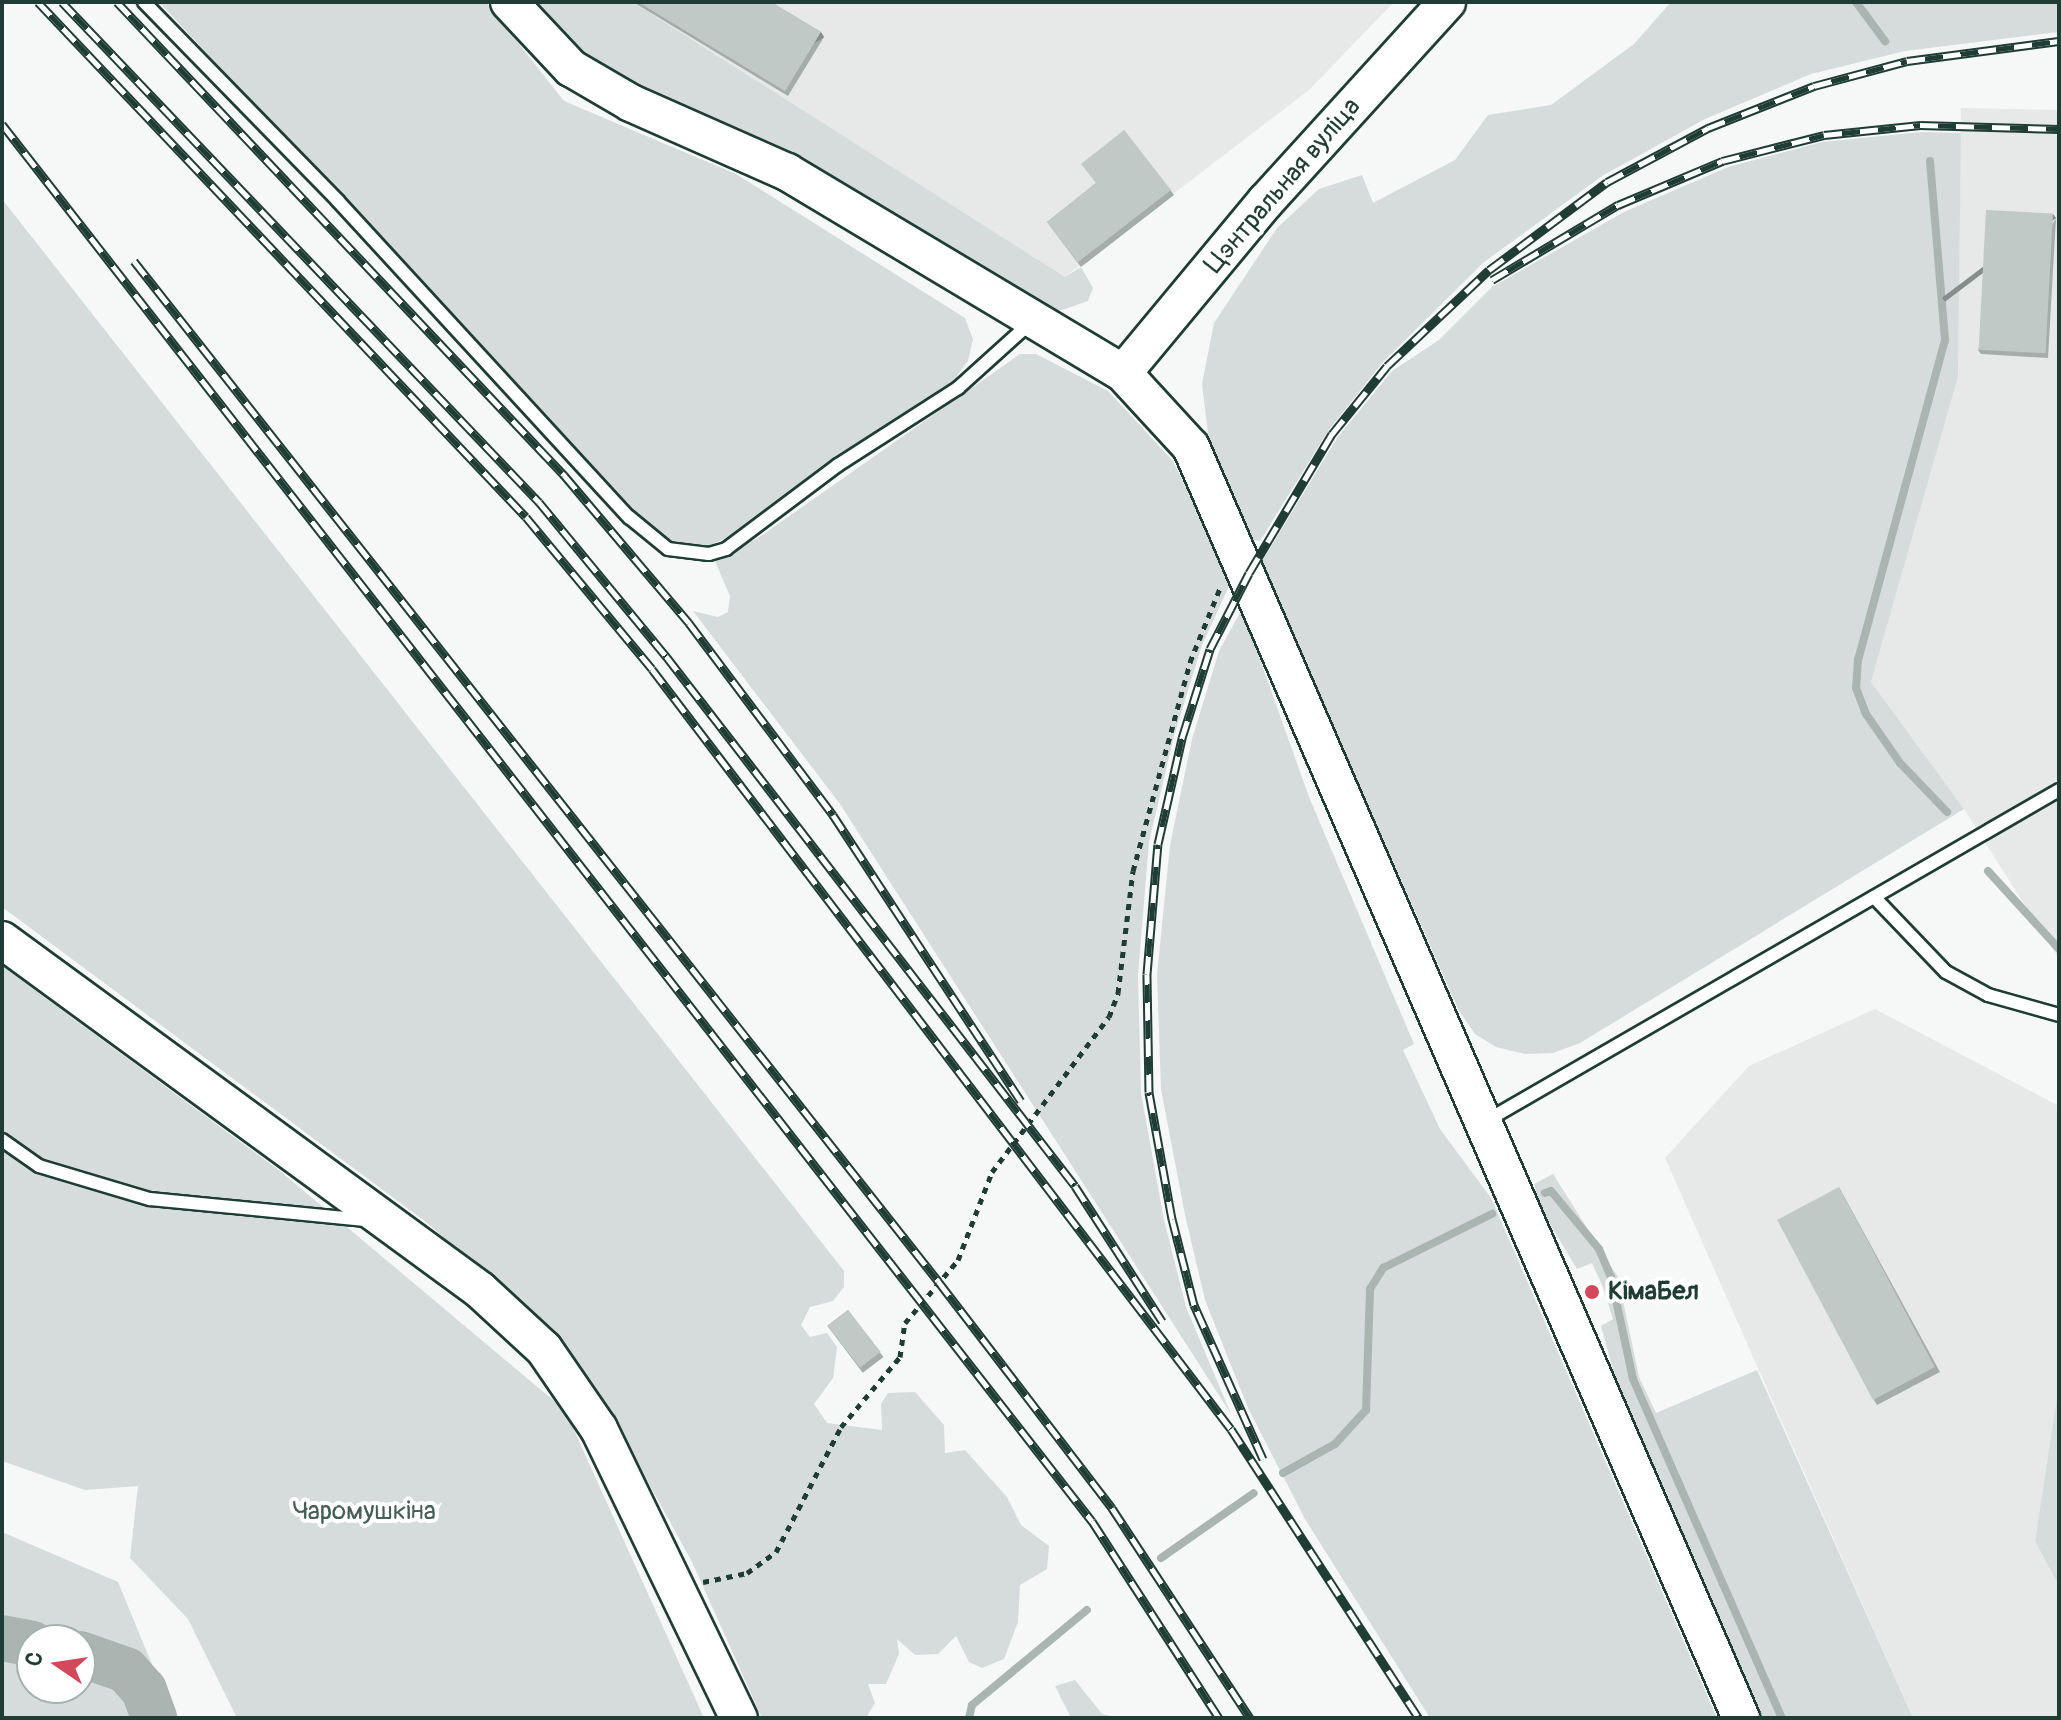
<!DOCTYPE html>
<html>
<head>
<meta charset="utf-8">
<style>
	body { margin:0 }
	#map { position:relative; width:2061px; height:1720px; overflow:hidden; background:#f6f7f7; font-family:Pangolin,sans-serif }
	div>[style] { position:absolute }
	.built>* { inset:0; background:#e6e9e8 }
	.green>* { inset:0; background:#d6dcdb }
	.stream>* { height:8px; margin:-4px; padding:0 4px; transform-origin:4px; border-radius:4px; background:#aab5b1 }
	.river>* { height:46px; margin:-23px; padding:0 23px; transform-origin:23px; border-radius:23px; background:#aab5b1 }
	.path>* { height:5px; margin-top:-2.5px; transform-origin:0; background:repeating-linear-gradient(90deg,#1f3d34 0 6px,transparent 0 12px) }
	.roads { filter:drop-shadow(2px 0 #1f3d34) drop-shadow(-2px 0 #1f3d34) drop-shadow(0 2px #1f3d34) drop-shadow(0 -2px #1f3d34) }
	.lane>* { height:12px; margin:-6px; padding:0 6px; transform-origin:6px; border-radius:6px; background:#fff }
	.secondary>* { height:36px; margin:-18px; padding:0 18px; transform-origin:18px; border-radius:18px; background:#fff }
	.rail>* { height:9px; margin-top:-4.5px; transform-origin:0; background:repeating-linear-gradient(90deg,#fff 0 18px,#1f3d34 0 36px); box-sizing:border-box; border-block:2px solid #1f3d34 }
	.wall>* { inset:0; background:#a5adaa; transform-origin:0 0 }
	.shaded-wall>* { inset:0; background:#868d8b; transform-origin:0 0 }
	.building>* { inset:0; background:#c0c9c6; transform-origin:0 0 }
	.dots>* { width:22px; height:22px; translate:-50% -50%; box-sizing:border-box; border:4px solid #fff; border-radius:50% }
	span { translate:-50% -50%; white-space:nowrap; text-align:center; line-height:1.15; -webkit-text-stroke:8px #fff; paint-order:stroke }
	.street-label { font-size:26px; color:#1f3d34 }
	.poi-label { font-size:26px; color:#1f3d34; font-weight:700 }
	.left { translate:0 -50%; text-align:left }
	.park-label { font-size:26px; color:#445d55 }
	.frame { position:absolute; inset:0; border:4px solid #1f3d34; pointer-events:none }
	.north { position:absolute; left:16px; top:1624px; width:80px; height:80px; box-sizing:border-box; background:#fff; border:2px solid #a5b1ae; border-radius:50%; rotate:283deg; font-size:22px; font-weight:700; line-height:32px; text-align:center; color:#1f3d34 }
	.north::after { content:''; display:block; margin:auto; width:28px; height:36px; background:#d1495b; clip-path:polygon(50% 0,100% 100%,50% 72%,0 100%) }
</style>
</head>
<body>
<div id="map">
	<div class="built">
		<div style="clip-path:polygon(633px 2px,1394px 2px,1309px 90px,1065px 277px)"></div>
		<div style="clip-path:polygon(1961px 108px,2059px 110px,2059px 959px,1964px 809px,1871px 682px,1958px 377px)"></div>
		<div style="clip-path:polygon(1875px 1009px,2059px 1106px,2059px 1384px,2035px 1541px,2059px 1586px,2059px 1718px,1913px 1718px,1665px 1158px,1749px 1066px)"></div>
	</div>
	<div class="green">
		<div style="clip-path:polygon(159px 2px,486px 2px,564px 101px,736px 174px,965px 318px,973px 339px,968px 361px,954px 380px,832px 460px,751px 526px,707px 547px,669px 543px,633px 512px)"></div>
		<div style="clip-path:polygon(527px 2px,633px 2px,1065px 277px,1081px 267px,1093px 288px,1088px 301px,1059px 311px,1044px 307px,578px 55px)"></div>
		<div style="clip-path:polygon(1671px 2px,2059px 2px,2059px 32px,1905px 51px,1811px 74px,1705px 119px,1602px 176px,1483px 263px,1383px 362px,1328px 431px,1260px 541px,1252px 540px,1209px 441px,1202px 384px,1214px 323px,1277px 228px,1319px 189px,1362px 175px,1373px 203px,1455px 160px,1488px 115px,1551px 105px,1634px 44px)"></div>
		<div style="clip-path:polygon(1921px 132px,1961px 133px,1958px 377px,1871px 682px,1964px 809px,1580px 1043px,1553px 1053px,1525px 1054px,1496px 1047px,1475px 1034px,1459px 1011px,1261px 563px,1337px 438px,1392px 371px,1439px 340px,1492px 287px,1624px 212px,1728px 167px,1822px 142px)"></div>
		<div style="clip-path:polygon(2px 199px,844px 1271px,844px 1287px,833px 1301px,810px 1307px,801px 1325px,810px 1337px,827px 1333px,837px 1347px,833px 1378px,814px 1404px,827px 1423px,882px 1430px,881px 1404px,888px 1393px,915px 1392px,944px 1425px,945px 1453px,965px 1450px,1007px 1497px,1021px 1525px,1049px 1546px,1047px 1569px,1020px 1585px,1018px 1622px,1004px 1659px,982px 1668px,969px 1662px,956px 1636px,938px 1654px,915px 1655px,897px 1639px,899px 1654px,886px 1684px,868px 1684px,875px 1703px,866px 1718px,762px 1718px,692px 1562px,615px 1422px,553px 1334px,426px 1222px,2px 907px)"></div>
		<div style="clip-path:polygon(1020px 354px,1036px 354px,1108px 391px,1173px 461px,1231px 582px,1202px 645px,1174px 736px,1149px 842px,1138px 975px,1141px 1093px,1164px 1220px,1186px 1307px,1231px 1414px,840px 804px,693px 611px,718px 617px,728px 612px,730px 596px,714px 559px,758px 538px)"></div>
		<div style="clip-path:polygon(1242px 609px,1309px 797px,1414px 1044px,1403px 1050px,1440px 1129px,1491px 1198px,1717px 1718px,1430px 1718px,1305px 1519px,1248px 1408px,1205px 1300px,1185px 1215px,1161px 1089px,1157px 975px,1170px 845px,1192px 739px,1219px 651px)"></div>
		<div style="clip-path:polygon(2px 966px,280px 1171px,565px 1410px,704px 1718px,237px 1718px,188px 1619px,130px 1558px,138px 1486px,85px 1490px,2px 1461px)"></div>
		<div style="clip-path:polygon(1553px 1174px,1618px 1277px,1639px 1377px,1656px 1413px,1757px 1370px,1913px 1718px,1761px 1718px,1620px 1395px,1601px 1326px,1613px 1319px,1603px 1287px,1592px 1263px,1577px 1269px,1542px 1211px,1534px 1184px)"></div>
		<div style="clip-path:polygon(2059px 1384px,2059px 1586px,2035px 1541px)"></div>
		<div style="clip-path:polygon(evenodd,2px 1532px,118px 1582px,174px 1718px,2px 1718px,2px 1532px,32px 1640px,80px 1640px,80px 1688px,32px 1688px,32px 1640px)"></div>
		<div style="clip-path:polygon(1075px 1680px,1102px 1714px,1119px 1718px,1071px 1718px,1055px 1686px)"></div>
	</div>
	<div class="stream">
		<div style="left:1856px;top:2px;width:49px;rotate:53.4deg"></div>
		<div style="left:1930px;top:161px;width:180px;rotate:85.2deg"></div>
		<div style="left:1945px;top:340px;width:332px;rotate:105.2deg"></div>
		<div style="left:1858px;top:660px;width:28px;rotate:94deg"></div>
		<div style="left:1856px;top:688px;width:28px;rotate:69deg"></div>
		<div style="left:1866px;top:714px;width:60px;rotate:55.2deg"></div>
		<div style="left:1900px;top:763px;width:68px;rotate:46.2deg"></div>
		<div style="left:1988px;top:871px;width:105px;rotate:47.7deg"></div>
		<div style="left:1545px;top:1193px;width:6px;rotate:-18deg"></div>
		<div style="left:1551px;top:1191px;width:75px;rotate:50.4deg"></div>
		<div style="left:1599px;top:1249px;width:30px;rotate:67deg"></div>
		<div style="left:1611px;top:1277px;width:104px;rotate:77.8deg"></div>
		<div style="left:1633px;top:1379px;width:370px;rotate:66.3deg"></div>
		<div style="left:1283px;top:1473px;width:60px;rotate:-29.1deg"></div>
		<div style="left:1335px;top:1444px;width:46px;rotate:-47.6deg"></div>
		<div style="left:1366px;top:1410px;width:121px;rotate:-88.1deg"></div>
		<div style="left:1370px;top:1289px;width:25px;rotate:-58deg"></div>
		<div style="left:1383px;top:1268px;width:122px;rotate:-26.4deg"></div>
		<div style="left:1161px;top:1558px;width:113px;rotate:-35deg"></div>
		<div style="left:969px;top:1718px;width:13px;rotate:-77deg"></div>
		<div style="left:972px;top:1705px;width:149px;rotate:-39.6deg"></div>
	</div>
	<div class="river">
		<div style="left:2px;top:1638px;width:31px;rotate:11deg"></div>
		<div style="left:80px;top:1654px;width:49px;rotate:19.2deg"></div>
		<div style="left:126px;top:1670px;width:27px;rotate:48deg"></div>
		<div style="left:144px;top:1690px;width:30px;rotate:70deg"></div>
	</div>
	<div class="path">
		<div style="left:703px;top:1582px;width:45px;rotate:-11.6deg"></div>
		<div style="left:747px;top:1573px;width:36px;rotate:-36deg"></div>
		<div style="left:776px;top:1552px;width:141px;rotate:-62.5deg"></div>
		<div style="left:841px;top:1427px;width:92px;rotate:-49.9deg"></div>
		<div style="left:900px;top:1357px;width:34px;rotate:-82deg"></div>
		<div style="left:905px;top:1323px;width:82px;rotate:-49.9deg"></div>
		<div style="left:958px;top:1260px;width:94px;rotate:-68.9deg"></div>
		<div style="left:992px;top:1172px;width:194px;rotate:-53deg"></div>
		<div style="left:1109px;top:1017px;width:26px;rotate:-69deg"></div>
		<div style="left:1118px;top:993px;width:123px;rotate:-83deg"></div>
		<div style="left:1133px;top:871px;width:217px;rotate:-74.7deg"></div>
		<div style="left:1190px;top:662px;width:80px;rotate:-67.9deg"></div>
	</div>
	<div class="roads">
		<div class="lane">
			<div style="left:144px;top:2px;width:278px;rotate:45.7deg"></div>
			<div style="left:338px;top:201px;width:430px;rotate:47.4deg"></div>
			<div style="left:629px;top:517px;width:50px;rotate:39.4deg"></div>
			<div style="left:668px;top:549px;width:41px;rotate:7deg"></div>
			<div style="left:709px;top:554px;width:18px;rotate:-16deg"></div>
			<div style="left:726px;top:549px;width:140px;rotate:-36.9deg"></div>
			<div style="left:838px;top:465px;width:143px;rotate:-32.7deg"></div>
			<div style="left:958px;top:388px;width:97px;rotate:-42.1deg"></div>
			<div style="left:1874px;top:897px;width:104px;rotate:46.2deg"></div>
			<div style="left:1946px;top:972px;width:48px;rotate:28.7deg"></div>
			<div style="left:1988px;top:995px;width:74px;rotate:15.7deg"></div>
			<div style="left:1486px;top:1121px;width:662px;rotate:-30.01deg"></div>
			<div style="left:2px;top:1140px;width:45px;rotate:35.1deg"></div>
			<div style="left:39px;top:1166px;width:116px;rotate:16.6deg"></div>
			<div style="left:150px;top:1199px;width:216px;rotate:5.6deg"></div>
		</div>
		<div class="secondary">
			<div style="left:509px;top:2px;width:91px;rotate:46.8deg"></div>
			<div style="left:571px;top:68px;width:69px;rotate:30.3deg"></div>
			<div style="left:631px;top:103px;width:171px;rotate:23.9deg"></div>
			<div style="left:787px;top:172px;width:392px;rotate:30.9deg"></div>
			<div style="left:1123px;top:373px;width:100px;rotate:47.4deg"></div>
			<div style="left:1191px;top:447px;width:1385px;rotate:66.6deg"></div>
			<div style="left:1123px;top:373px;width:224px;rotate:-50.3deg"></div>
			<div style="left:1266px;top:201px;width:269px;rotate:-47.7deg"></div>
			<div style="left:2px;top:940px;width:592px;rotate:36.21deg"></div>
			<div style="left:480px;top:1290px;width:87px;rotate:42.7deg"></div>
			<div style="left:544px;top:1349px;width:97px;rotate:55.5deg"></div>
			<div style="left:599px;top:1429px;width:321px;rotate:64.2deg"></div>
		</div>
	</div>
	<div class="rail">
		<div style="left:38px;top:2px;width:709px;rotate:46.54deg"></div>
		<div style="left:526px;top:517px;width:197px;rotate:50.3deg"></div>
		<div style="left:652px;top:669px;width:955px;rotate:52.7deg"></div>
		<div style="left:1231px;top:1429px;width:345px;rotate:57deg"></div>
		<div style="left:62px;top:2px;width:691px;rotate:46.35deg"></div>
		<div style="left:539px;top:502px;width:200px;rotate:50.5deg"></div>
		<div style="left:666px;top:656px;width:669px;rotate:52.34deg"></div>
		<div style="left:1075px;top:1186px;width:161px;rotate:57.2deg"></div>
		<div style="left:117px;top:2px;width:651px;rotate:46.62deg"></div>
		<div style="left:564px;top:475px;width:194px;rotate:49.8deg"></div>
		<div style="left:689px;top:623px;width:240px;rotate:53.1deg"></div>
		<div style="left:833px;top:815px;width:342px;rotate:56.7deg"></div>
		<div style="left:2px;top:124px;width:1772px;rotate:52.04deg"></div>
		<div style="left:1092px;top:1521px;width:234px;rotate:57.2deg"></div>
		<div style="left:134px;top:261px;width:1299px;rotate:51.75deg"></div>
		<div style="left:938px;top:1281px;width:286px;rotate:52.5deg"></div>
		<div style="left:1112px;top:1508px;width:251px;rotate:56.7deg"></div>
		<div style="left:1492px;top:280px;width:147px;rotate:-30.8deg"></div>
		<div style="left:1618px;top:205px;width:113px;rotate:-22.9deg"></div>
		<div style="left:1722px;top:161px;width:105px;rotate:-14.3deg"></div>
		<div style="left:1824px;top:135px;width:97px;rotate:-5.9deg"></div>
		<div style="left:1920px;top:125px;width:139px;rotate:1.6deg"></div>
		<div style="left:1263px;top:1459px;width:169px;rotate:-114.1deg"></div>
		<div style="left:1194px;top:1305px;width:89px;rotate:-104.3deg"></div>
		<div style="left:1172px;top:1219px;width:129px;rotate:-100.3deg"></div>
		<div style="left:1149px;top:1092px;width:118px;rotate:-91deg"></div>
		<div style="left:1147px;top:974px;width:130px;rotate:-85.2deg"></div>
		<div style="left:1158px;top:844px;width:109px;rotate:-77.2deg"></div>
		<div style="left:1182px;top:738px;width:93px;rotate:-72.5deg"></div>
		<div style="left:1210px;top:649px;width:85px;rotate:-62.8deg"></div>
		<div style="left:1249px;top:573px;width:162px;rotate:-59.2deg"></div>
		<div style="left:1332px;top:434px;width:87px;rotate:-51deg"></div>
		<div style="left:1387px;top:366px;width:140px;rotate:-43.3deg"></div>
		<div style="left:1489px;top:270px;width:147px;rotate:-36.7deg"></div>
		<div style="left:1607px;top:182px;width:115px;rotate:-28.1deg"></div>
		<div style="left:1708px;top:128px;width:114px;rotate:-21.6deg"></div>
		<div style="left:1814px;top:86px;width:96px;rotate:-15deg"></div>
		<div style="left:1907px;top:61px;width:153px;rotate:-7.5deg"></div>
	</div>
	<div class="wall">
		<div style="clip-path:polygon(633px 2px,771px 2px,821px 32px,824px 37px,788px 96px)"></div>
		<div style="clip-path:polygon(1124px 130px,1174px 195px,1081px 267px,1047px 222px,1096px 183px)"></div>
		<div style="clip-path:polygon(2056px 218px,2048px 358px,1981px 354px,1978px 350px)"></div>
		<div style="clip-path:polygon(1839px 1187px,1940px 1372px,1877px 1405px,1874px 1400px)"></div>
		<div style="left:848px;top:1310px;width:59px;height:26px;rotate:53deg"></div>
	</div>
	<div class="shaded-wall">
		<div style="left:821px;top:32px;width:6px;height:69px;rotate:59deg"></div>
		<div style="left:2053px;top:214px;width:5px;height:139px;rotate:53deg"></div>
	</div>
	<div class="building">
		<div style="clip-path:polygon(638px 2px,771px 2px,821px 32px,785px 91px)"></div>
		<div style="clip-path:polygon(1124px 130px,1171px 190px,1078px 262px,1047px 222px,1096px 183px,1081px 164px)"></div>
		<div style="left:1986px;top:210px;width:67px;height:140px;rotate:3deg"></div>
		<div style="left:1839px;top:1187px;width:204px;height:70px;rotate:62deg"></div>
		<div style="left:848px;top:1310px;width:53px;height:26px;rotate:52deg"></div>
	</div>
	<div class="dots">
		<div style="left:1592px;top:1292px;background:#d1495b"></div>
	</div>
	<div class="street-label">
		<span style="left:1283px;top:186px;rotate:-49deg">Цэнтральная вуліца</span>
	</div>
	<div class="poi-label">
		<span class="left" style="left:1608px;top:1292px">КімаБел</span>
	</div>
	<div class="park-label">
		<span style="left:364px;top:1512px">Чаромушкіна</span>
	</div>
	<div class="frame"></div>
	<div class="north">С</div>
</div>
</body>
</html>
